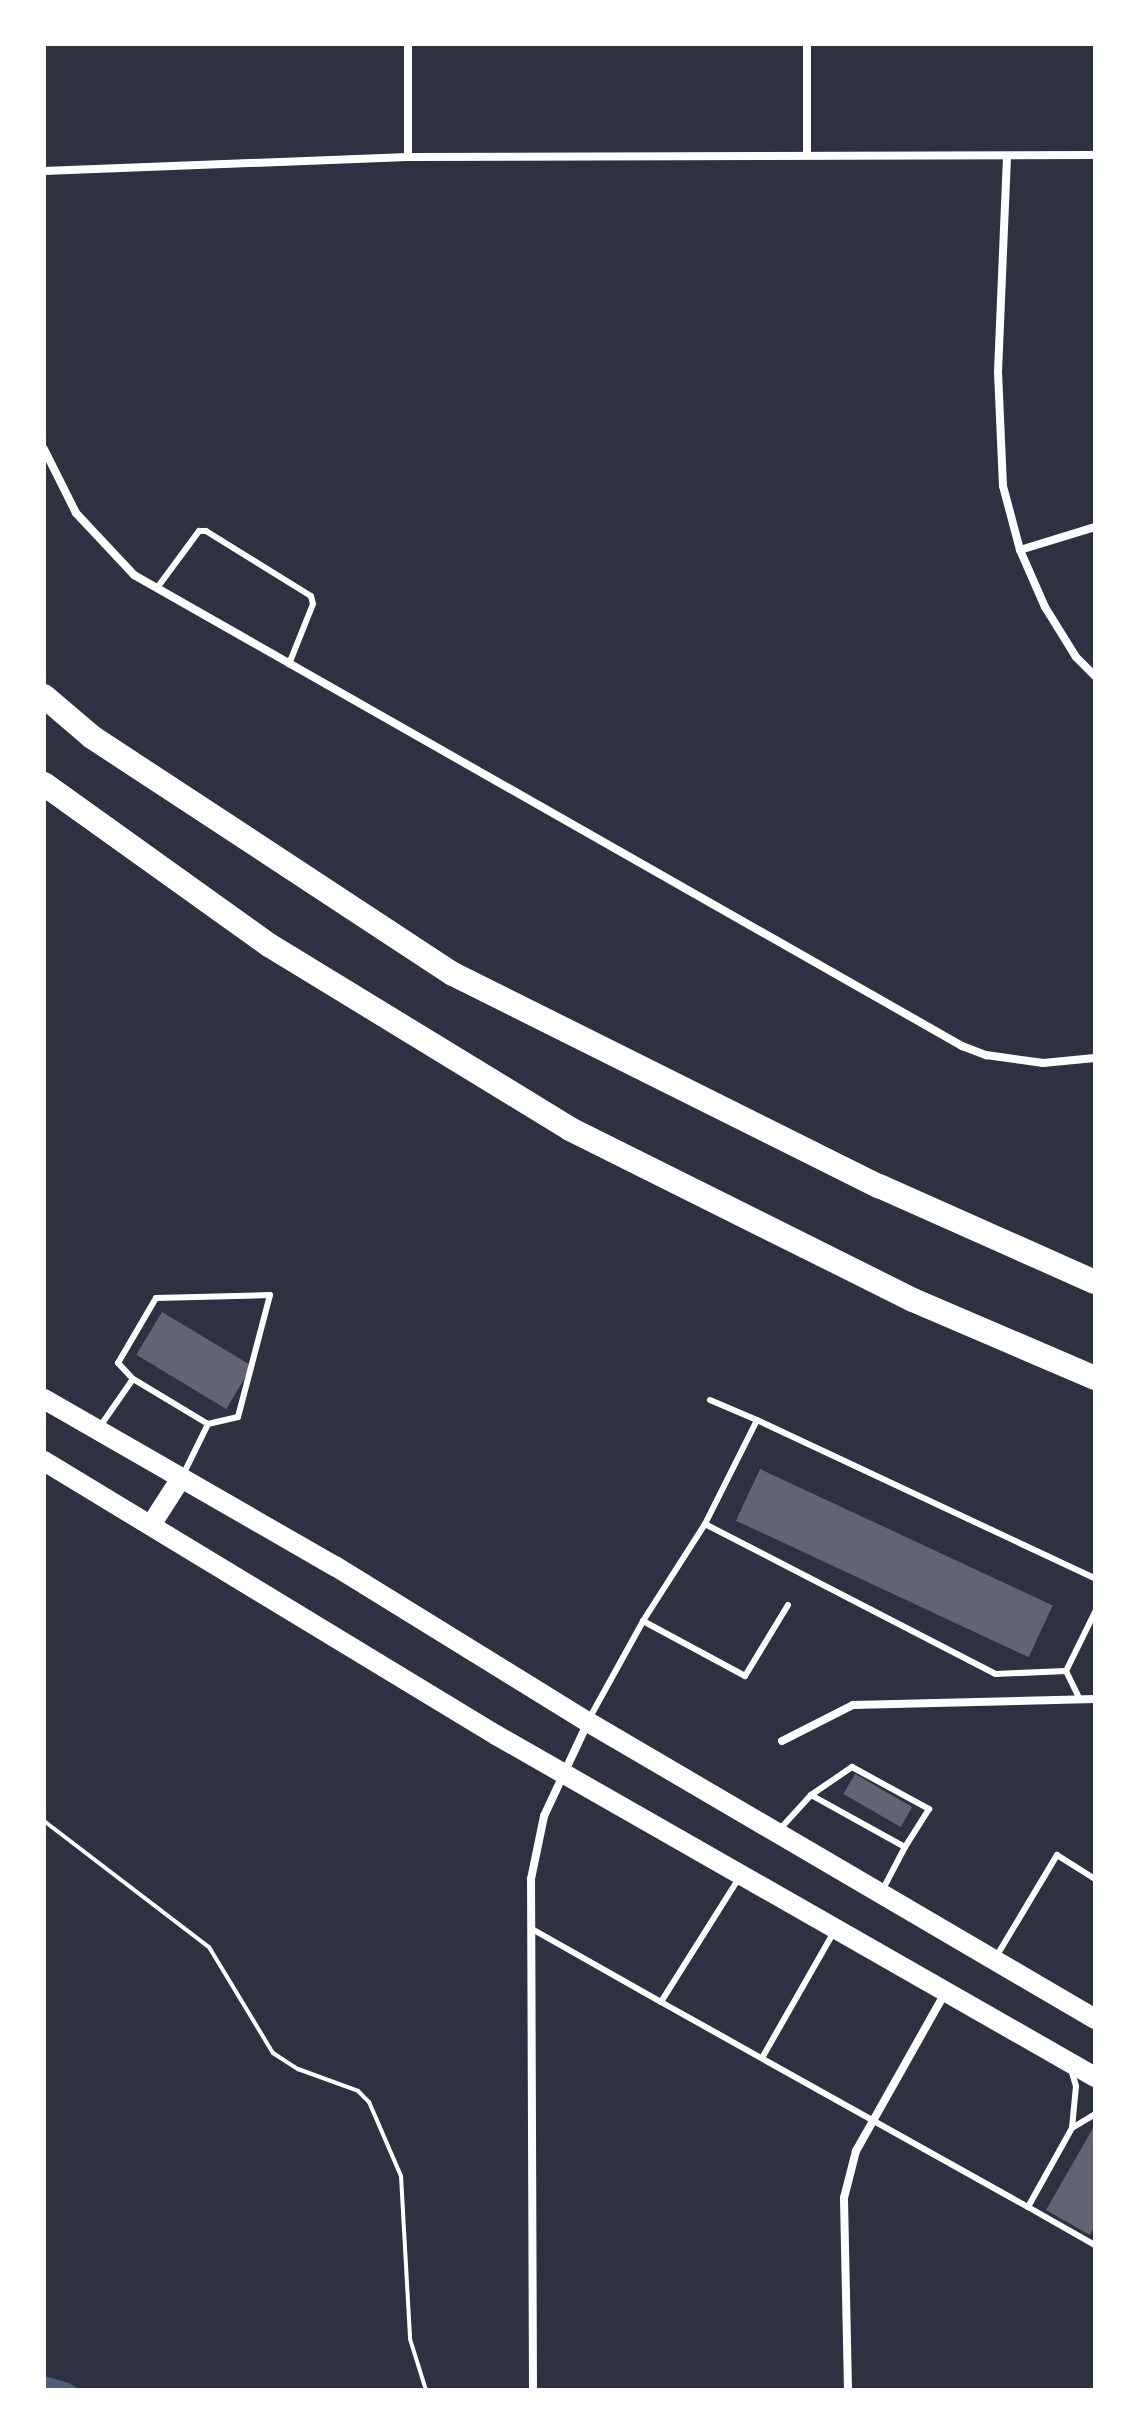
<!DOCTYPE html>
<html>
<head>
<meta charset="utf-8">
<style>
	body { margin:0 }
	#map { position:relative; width:1139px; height:2434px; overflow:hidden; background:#2d3142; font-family:Quicksand,sans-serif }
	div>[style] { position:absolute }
	.water>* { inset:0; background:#4f5d75 }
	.building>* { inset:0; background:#626471; transform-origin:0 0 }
	.path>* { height:4px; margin:-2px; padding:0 2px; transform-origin:2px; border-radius:2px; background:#fff }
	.service>* { height:6px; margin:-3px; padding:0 3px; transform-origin:3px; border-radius:3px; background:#fff }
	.minor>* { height:8px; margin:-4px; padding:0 4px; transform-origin:4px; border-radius:4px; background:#fff }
	.primary>* { height:20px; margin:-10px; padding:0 10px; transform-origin:10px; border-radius:10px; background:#fff }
	.motorway>* { height:24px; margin:-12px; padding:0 12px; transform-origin:12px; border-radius:12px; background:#fff }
	span { translate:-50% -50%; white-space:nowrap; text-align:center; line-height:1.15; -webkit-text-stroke:6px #fff; paint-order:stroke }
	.frame { position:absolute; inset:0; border:46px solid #fff; pointer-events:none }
</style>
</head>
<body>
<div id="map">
	<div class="water">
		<div style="clip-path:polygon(44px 2376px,69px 2383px,80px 2390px,44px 2390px)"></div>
	</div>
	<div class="building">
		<div style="left:162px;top:1312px;width:105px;height:50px;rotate:31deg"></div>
		<div style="left:760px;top:1469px;width:323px;height:57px;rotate:25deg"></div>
		<div style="left:855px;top:1774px;width:66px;height:23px;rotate:30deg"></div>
		<div style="clip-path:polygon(1093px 2128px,1095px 2225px,1090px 2235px,1046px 2210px)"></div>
	</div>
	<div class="path">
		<div style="left:44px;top:1821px;width:208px;rotate:37.4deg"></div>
		<div style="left:209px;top:1947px;width:124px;rotate:58.9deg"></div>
		<div style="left:273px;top:2053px;width:30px;rotate:33deg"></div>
		<div style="left:298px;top:2069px;width:64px;rotate:20.1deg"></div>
		<div style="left:358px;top:2091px;width:16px;rotate:45deg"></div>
		<div style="left:369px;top:2102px;width:81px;rotate:66.6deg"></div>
		<div style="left:401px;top:2176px;width:163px;rotate:86.8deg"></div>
		<div style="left:410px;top:2339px;width:53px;rotate:72.6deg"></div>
	</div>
	<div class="service">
		<div style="left:157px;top:588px;width:71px;rotate:-53.6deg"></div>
		<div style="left:199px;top:531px;width:7px"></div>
		<div style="left:206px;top:531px;width:123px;rotate:31.8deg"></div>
		<div style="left:311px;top:596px;width:8px;rotate:76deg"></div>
		<div style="left:313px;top:604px;width:65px;rotate:111.8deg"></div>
		<div style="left:270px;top:1295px;width:126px;rotate:104.7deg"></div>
		<div style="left:238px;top:1417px;width:31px;rotate:167deg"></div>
		<div style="left:208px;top:1424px;width:87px;rotate:-149deg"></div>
		<div style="left:133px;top:1379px;width:22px;rotate:-133deg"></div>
		<div style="left:118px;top:1363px;width:75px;rotate:-59.7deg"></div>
		<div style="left:156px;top:1298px;width:114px;rotate:-1.5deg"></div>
		<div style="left:710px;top:1400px;width:51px;rotate:23.1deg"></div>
		<div style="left:101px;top:1425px;width:56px;rotate:-55.2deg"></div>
		<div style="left:183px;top:1475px;width:57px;rotate:-63.9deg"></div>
		<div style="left:705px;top:1524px;width:327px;rotate:27.3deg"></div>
		<div style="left:996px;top:1674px;width:70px;rotate:-2.5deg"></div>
		<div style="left:643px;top:1621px;width:116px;rotate:28.3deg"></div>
		<div style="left:745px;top:1676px;width:83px;rotate:-58.8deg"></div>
		<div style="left:1066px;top:1671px;width:66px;rotate:-63.8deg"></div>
		<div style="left:1066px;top:1671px;width:32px;rotate:64deg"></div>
		<div style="left:589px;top:1719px;width:112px;rotate:-61.1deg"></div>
		<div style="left:643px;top:1621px;width:115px;rotate:-57.4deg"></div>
		<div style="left:705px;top:1524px;width:116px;rotate:-63.4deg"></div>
		<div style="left:757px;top:1420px;width:373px;rotate:25.1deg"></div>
		<div style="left:811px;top:1795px;width:50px;rotate:-34.3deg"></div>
		<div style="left:852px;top:1767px;width:88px;rotate:28.6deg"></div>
		<div style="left:929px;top:1809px;width:45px;rotate:122.3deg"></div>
		<div style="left:780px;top:1829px;width:46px;rotate:-47.6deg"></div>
		<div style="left:811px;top:1795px;width:107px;rotate:29deg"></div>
		<div style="left:905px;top:1847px;width:47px;rotate:117.6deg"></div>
		<div style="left:739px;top:1878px;width:146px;rotate:122.2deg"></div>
		<div style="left:661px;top:2002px;width:420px;rotate:29.2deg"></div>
		<div style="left:1028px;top:2207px;width:90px;rotate:-60.9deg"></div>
		<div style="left:1072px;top:2128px;width:42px;rotate:-84.6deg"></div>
		<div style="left:1076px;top:2086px;width:17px;rotate:-107deg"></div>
		<div style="left:532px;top:1929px;width:148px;rotate:29.5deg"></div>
		<div style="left:996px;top:1957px;width:119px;rotate:-59.1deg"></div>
		<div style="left:1057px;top:1855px;width:45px;rotate:32.3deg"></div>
		<div style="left:762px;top:2058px;width:145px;rotate:-60.3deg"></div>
		<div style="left:1072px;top:2128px;width:27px;rotate:-31deg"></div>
		<div style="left:1028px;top:2207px;width:77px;rotate:29.6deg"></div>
	</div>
	<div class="minor">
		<div style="left:408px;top:44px;width:113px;rotate:90deg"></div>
		<div style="left:807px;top:44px;width:110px;rotate:90deg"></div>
		<div style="left:1007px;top:157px;width:215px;rotate:92.4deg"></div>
		<div style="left:998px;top:372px;width:114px;rotate:87.5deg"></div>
		<div style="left:1003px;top:486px;width:66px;rotate:75.1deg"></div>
		<div style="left:1020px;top:550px;width:62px;rotate:66.3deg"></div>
		<div style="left:1045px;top:607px;width:59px;rotate:58.2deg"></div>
		<div style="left:1076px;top:657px;width:27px;rotate:45deg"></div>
		<div style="left:44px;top:171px;width:364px;rotate:-2.2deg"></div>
		<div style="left:408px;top:157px;width:687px;rotate:-0.17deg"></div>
		<div style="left:44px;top:449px;width:72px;rotate:63.4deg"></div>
		<div style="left:76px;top:513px;width:85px;rotate:46.9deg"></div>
		<div style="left:134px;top:575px;width:953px;rotate:29.63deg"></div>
		<div style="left:962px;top:1046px;width:26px;rotate:21deg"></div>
		<div style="left:986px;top:1055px;width:58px;rotate:8deg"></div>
		<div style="left:1043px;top:1063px;width:52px;rotate:-5.5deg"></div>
		<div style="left:1020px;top:550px;width:78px;rotate:-17deg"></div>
		<div style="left:782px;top:1741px;width:80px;rotate:-26.9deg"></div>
		<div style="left:853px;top:1705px;width:242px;rotate:-1.4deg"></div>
		<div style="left:533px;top:2390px;width:511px;rotate:-90.22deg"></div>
		<div style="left:531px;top:1879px;width:64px;rotate:-78.3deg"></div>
		<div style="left:544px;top:1816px;width:104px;rotate:-64.9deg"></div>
		<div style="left:848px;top:2390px;width:192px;rotate:-91.2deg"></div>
		<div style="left:844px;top:2198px;width:49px;rotate:-75.7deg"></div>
		<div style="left:856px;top:2151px;width:181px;rotate:-60.6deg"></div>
	</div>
	<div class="primary">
		<div style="left:44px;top:1399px;width:336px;rotate:29.9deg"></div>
		<div style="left:335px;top:1566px;width:297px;rotate:31.7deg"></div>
		<div style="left:588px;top:1722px;width:588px;rotate:30.36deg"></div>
		<div style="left:44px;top:1461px;width:529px;rotate:31.22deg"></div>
		<div style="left:496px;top:1735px;width:690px;rotate:29.72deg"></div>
		<div style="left:151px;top:1525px;width:56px;rotate:-57.4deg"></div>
	</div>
	<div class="motorway">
		<div style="left:44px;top:696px;width:63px;rotate:40.5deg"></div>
		<div style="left:92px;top:737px;width:432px;rotate:33.3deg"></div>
		<div style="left:453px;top:974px;width:476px;rotate:26.5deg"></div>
		<div style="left:879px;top:1186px;width:236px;rotate:24deg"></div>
		<div style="left:44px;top:784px;width:277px;rotate:35.6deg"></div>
		<div style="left:269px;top:945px;width:353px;rotate:31.4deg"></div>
		<div style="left:570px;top:1129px;width:383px;rotate:26.5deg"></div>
		<div style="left:913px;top:1300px;width:198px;rotate:23.2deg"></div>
	</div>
	<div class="frame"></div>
</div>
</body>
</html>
